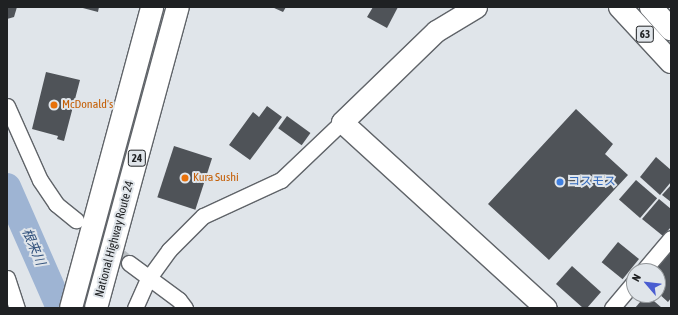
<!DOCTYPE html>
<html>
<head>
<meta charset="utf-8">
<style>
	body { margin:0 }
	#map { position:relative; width:678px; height:315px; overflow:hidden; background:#e0e5ea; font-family:"Asap Condensed","Noto Sans JP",sans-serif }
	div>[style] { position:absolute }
	.river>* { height:28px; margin:-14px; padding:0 14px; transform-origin:14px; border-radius:14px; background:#9eb4d3 }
	.building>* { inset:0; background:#4f5358; transform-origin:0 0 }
	.street-tunnel>* { height:15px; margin-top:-7.5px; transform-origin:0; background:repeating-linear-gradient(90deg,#b9bec2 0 15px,transparent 0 23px) }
	.roads { filter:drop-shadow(1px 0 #606469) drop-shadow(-1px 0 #606469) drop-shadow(0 1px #606469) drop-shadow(0 -1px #606469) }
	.street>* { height:15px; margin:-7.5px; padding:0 7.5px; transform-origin:7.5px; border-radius:7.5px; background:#fff }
	.secondary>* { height:21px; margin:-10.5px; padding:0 10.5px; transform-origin:10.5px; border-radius:10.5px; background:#fff }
	.primary>* { height:22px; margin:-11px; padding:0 11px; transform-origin:11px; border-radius:11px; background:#fff }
	.highway>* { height:22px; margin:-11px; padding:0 11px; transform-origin:11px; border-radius:11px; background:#fff }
	.dots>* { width:11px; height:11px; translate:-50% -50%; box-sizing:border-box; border:2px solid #e0e5ea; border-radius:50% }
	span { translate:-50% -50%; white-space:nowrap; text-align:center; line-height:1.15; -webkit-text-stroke:4px #e0e5ea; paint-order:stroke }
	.shield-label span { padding:1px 3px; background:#e0e5ea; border:1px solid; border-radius:3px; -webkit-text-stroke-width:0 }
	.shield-label { font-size:11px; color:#1f2123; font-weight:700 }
	.food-label { font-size:12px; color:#c56008 }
	.left { translate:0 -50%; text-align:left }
	.shop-label { font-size:12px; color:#366cbe }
	.street-label { font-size:12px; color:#1f2123 }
	.water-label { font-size:13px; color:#30507b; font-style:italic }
	.frame { position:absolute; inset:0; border:8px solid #1f2123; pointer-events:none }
	.north { position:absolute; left:626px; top:263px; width:40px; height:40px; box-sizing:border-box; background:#e0e5ea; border:1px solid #93979a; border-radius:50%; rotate:298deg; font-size:11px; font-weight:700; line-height:16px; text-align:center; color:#1f2123 }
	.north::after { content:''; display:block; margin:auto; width:14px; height:18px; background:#4a5dd1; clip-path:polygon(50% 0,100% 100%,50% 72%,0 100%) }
</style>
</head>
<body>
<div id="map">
	<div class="river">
		<div style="left:7px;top:187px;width:132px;rotate:66.3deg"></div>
	</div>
	<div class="building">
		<div style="clip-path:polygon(7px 7px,17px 7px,14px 17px,7px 19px)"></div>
		<div style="clip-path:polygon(79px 7px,99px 7px,98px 12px)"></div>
		<div style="clip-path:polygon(272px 7px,286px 7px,283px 12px)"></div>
		<div style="clip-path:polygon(373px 7px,398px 7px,387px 28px,367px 17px)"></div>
		<div style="clip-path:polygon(46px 72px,80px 80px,64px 141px,57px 139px,58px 136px,32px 129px)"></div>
		<div style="clip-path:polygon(267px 106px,282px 117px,250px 160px,229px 145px,253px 112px,259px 117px)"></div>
		<div style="clip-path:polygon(576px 109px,613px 144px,605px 154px,628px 175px,549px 260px,488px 204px)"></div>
		<div style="left:287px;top:116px;width:29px;height:15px;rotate:36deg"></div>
		<div style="left:174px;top:146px;width:40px;height:54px;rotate:18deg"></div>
		<div style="clip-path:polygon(656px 157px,671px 170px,671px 182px,660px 195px,640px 177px)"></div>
		<div style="left:636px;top:180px;width:28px;height:26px;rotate:41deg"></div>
		<div style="clip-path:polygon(671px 185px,671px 202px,662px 195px)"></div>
		<div style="clip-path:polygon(659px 199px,671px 209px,671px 227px,663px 236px,642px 219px)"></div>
		<div style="left:618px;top:242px;width:27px;height:26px;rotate:39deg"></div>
		<div style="clip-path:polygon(668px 253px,671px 255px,671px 298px,668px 302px,658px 293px,658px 271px,653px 271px)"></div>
		<div style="clip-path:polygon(572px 266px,601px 292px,587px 308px,583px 308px,556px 284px)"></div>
		<div style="clip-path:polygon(646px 295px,647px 295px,662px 308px,635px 308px)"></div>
	</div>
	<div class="street-tunnel">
		<div style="left:84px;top:227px;width:58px;rotate:38.7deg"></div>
	</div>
	<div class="roads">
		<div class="street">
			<div style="left:7px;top:106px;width:81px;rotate:66deg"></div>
			<div style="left:40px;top:180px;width:29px;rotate:56deg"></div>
			<div style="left:56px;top:204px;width:26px;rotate:39deg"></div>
			<div style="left:129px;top:263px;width:62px;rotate:36.5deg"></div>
			<div style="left:179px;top:300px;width:10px;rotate:53deg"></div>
			<div style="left:643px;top:271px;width:43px;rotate:-49.7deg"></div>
			<div style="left:7px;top:278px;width:32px;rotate:72deg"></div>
			<div style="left:135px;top:308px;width:32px;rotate:-66deg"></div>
			<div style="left:148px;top:279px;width:36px;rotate:-54deg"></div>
			<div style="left:169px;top:250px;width:48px;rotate:-45deg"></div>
			<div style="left:203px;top:216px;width:86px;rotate:-24.8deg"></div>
			<div style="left:281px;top:180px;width:84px;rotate:-43.6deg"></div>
			<div style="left:612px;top:308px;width:34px;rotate:-50deg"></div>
		</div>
		<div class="secondary">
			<div style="left:476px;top:7px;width:47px;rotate:149deg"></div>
			<div style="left:436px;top:31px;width:131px;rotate:135.9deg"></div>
			<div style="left:342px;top:122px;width:276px;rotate:42.4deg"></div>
		</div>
		<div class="primary">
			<div style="left:620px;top:7px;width:75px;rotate:47.2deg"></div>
			<div style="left:651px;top:7px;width:30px;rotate:48deg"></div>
		</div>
		<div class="highway">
			<div style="left:71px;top:308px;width:312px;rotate:-74.9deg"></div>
			<div style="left:96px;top:308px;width:312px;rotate:-74.8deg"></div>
		</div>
	</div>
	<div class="dots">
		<div style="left:54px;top:105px;background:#e8710a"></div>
		<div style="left:185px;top:178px;background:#e8710a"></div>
		<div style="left:560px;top:182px;background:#3f7fe0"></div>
	</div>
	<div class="shield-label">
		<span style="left:645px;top:34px">63</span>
		<span style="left:137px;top:158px">24</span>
	</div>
	<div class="food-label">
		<span class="left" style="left:62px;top:105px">McDonald's</span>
		<span class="left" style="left:193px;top:178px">Kura Sushi</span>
	</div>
	<div class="shop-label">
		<span class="left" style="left:568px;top:182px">コスモス</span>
	</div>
	<div class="street-label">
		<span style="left:115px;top:239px;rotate:-75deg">National Highway Route 24</span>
	</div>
	<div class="water-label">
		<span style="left:33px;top:247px;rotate:67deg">根来川</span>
	</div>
	<div class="frame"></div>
	<div class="north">N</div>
</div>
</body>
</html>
